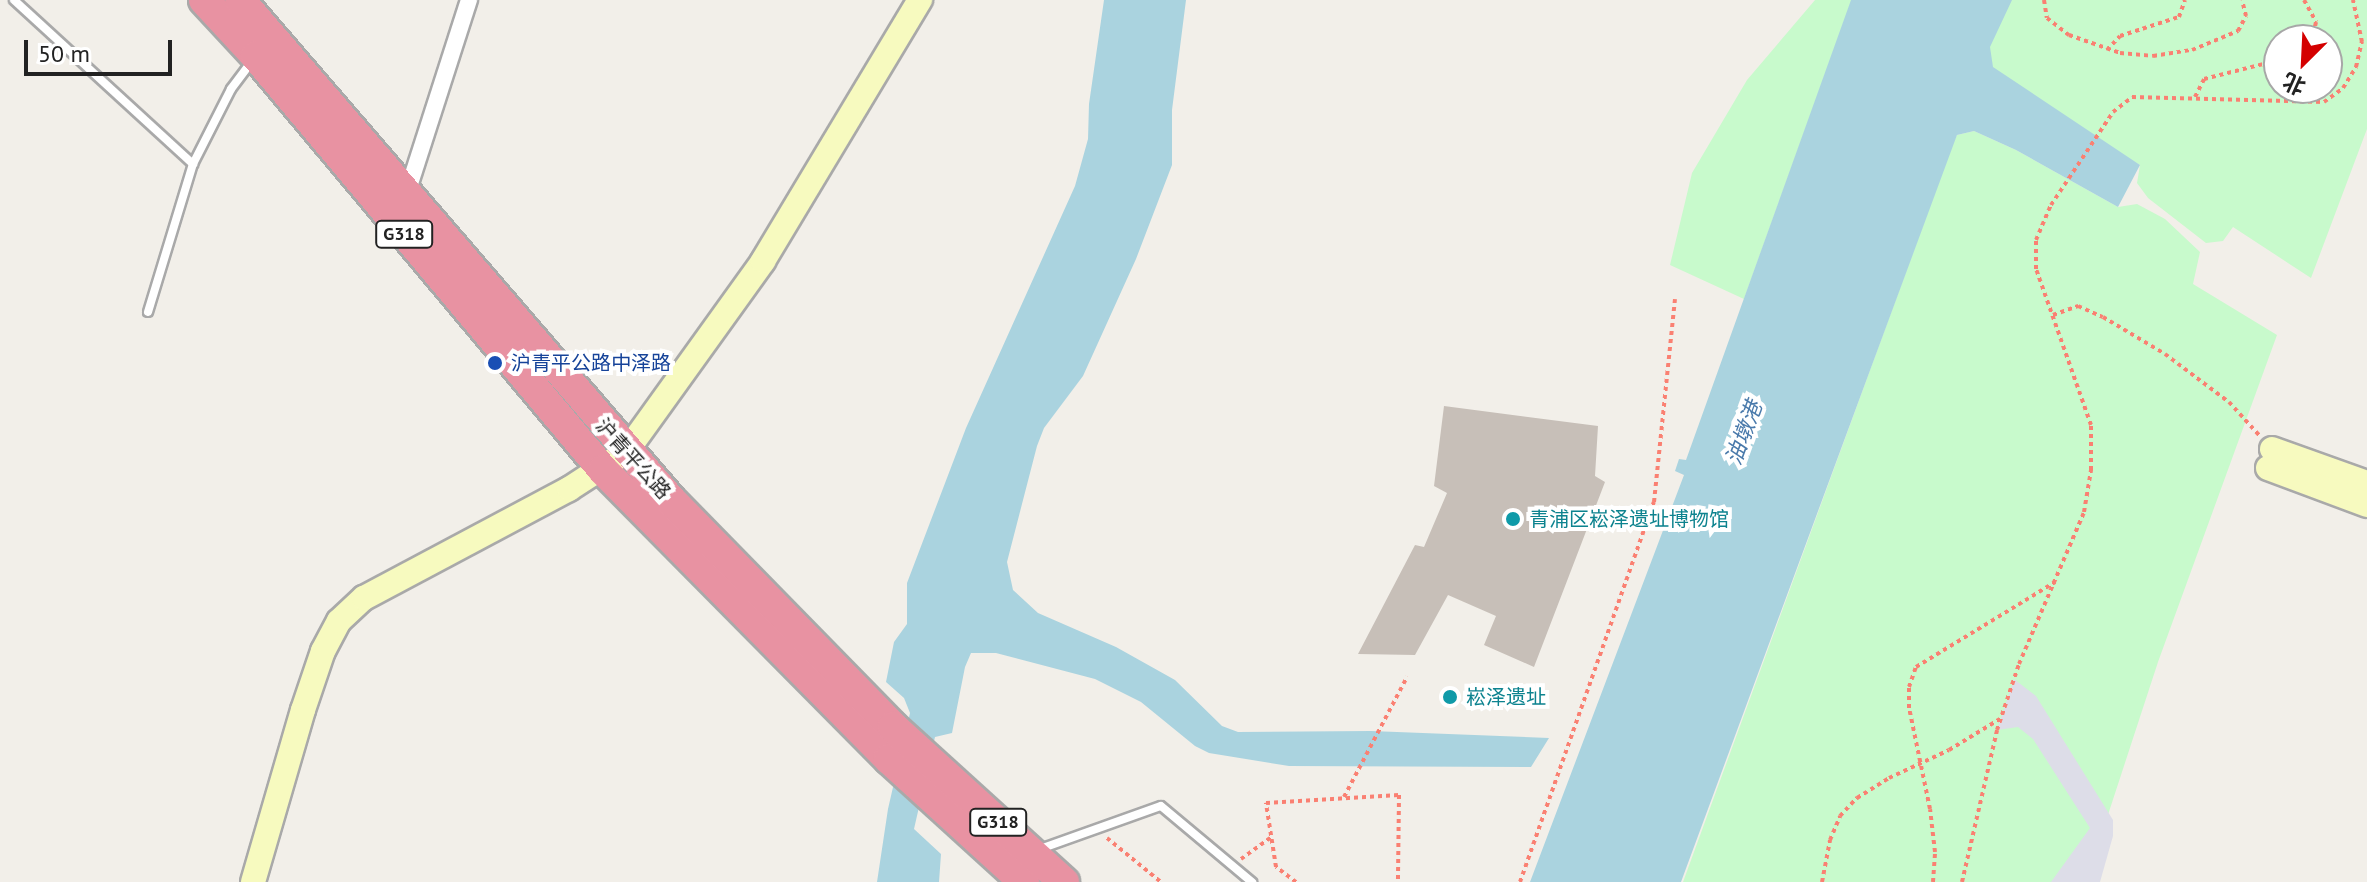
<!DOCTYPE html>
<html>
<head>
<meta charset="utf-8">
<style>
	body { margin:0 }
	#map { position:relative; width:2367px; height:882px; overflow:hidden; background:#f2efe9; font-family:"PT Sans","Noto Sans SC",sans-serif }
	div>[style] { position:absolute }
	.park>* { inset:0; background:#c8facc }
	.plaza>* { inset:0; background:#dddde8 }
	.water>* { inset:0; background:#aad3df }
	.building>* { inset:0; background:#c7bfb8 }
	.path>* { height:4px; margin-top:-2px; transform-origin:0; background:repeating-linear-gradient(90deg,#fa8072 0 4px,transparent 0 8px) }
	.roads { filter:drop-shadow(2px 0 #a9a9a9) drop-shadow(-2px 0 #a9a9a9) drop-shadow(0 2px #a9a9a9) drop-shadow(0 -2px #a9a9a9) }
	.lane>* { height:8px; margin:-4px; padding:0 4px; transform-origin:4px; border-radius:4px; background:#fff }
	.street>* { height:16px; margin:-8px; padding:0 8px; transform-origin:8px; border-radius:8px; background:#fff }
	.secondary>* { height:24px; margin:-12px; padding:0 12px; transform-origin:12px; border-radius:12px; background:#f7fabf }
	.highway>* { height:30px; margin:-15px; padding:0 15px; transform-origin:15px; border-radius:15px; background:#e892a2 }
	.dots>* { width:22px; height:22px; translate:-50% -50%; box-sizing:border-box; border:4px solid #fff; border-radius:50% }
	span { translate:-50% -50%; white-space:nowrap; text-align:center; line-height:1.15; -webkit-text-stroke:8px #fff; paint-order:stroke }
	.shield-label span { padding:2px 6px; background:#fff; border:2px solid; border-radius:6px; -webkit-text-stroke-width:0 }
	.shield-label { font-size:18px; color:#222; font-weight:700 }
	.transit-label { font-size:20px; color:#164399 }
	.left { translate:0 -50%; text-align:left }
	.street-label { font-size:20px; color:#222 }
	.culture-label { font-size:20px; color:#0d838f }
	.water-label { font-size:22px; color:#4a7aab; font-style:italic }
	.north { position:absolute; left:2263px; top:24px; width:80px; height:80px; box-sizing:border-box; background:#fff; border:2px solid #a7a7a7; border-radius:50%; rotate:204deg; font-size:22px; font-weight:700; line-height:32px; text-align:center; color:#222 }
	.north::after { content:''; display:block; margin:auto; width:28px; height:36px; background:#d40000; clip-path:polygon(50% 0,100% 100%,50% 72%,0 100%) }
	.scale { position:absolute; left:24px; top:40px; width:148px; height:36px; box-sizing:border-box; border:4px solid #222; border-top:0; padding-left:10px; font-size:24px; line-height:28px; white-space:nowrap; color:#222; -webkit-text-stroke:6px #fff; paint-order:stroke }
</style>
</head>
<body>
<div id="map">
	<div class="park">
		<div style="clip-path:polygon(evenodd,1815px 0,2367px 0,2367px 129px,2311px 278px,2233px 227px,2223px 241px,2206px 243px,2148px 198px,2137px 183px,2140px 165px,1851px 2px,1744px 299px,1670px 265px,1692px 173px,1747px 80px,1815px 0,2279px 40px,2327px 40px,2327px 88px,2279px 88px,2279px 40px)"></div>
		<div style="clip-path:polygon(1974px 131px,2016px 150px,2118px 207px,2137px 204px,2165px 219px,2200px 252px,2193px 284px,2277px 335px,2158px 662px,2086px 882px,1683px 882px,1953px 143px,1957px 135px)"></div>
	</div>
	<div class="plaza">
		<div style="clip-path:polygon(2014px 679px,2036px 696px,2113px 820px,2113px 836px,2100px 882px,2051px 882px,2090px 828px,2033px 739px,2018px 727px,1997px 730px)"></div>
	</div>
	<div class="water">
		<div style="clip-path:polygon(1104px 0,1186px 0,1172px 110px,1172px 165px,1136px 259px,1083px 376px,1044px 428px,1037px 446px,1007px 562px,1013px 590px,1038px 613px,1116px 647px,1175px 680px,1222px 726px,1238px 732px,1371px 731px,1549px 738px,1531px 767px,1289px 766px,1209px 753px,1195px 746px,1141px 702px,1095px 679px,996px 653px,971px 653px,965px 667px,952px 733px,935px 737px,914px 829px,941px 854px,939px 882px,877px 882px,888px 809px,910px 713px,904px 698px,886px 682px,894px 642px,907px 624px,907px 583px,966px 428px,1075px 186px,1088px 139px,1089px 104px)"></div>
		<div style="clip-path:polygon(1851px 0,2012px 0,1990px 47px,1993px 67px,2140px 165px,2118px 207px,2016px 150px,1974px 131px,1957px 135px,1681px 882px,1530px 882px,1684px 475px,1675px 471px,1679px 459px,1686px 460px)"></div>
	</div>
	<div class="building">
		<div style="clip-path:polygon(1444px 406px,1598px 426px,1595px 476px,1605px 482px,1534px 667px,1484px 645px,1496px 616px,1448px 595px,1415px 655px,1358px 654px,1415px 545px,1424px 547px,1447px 493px,1434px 486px)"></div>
	</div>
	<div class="path">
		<div style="left:2044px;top:0;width:18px;rotate:81deg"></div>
		<div style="left:2047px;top:18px;width:28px;rotate:38deg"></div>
		<div style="left:2069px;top:35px;width:54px;rotate:19.4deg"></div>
		<div style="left:2120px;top:53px;width:33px;rotate:5deg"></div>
		<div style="left:2153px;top:56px;width:39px;rotate:-9deg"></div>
		<div style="left:2192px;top:50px;width:50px;rotate:-22.4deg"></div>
		<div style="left:2238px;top:31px;width:17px;rotate:-62deg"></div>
		<div style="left:2246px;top:16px;width:16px;rotate:-104deg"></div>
		<div style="left:2304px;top:0;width:25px;rotate:61deg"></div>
		<div style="left:2316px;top:22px;width:18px;rotate:103deg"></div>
		<div style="left:2107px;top:50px;width:19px;rotate:-47deg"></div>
		<div style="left:2120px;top:36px;width:62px;rotate:-17.9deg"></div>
		<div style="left:2179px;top:17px;width:18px;rotate:-71deg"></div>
		<div style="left:2195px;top:97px;width:20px;rotate:-63deg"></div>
		<div style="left:2204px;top:79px;width:77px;rotate:-14.2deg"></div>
		<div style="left:2053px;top:315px;width:27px;rotate:-20deg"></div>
		<div style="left:2078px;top:306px;width:27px;rotate:24deg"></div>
		<div style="left:2103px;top:317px;width:72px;rotate:30.8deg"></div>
		<div style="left:2165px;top:354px;width:80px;rotate:36.9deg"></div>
		<div style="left:2229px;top:402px;width:45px;rotate:47.7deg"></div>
		<div style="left:1344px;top:797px;width:136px;rotate:-62.3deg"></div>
		<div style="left:1107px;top:838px;width:70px;rotate:39.2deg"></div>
		<div style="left:1241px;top:859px;width:37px;rotate:-36deg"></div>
		<div style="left:1296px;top:882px;width:25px;rotate:-143deg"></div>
		<div style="left:1276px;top:867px;width:65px;rotate:-98.9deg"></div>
		<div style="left:1266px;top:803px;width:133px;rotate:-3.4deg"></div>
		<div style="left:1399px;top:795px;width:87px;rotate:90.7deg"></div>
		<div style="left:1520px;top:882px;width:403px;rotate:-70.6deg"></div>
		<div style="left:1654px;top:502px;width:204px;rotate:-84.1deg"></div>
		<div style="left:1822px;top:882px;width:43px;rotate:-79.2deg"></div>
		<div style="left:1830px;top:840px;width:26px;rotate:-67deg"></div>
		<div style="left:1840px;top:816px;width:25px;rotate:-47deg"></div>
		<div style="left:1857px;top:798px;width:38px;rotate:-32deg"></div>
		<div style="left:1889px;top:778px;width:66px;rotate:-25deg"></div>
		<div style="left:1949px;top:750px;width:60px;rotate:-31.3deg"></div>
		<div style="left:1933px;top:882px;width:30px;rotate:-86deg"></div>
		<div style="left:1935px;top:852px;width:43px;rotate:-96.6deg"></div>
		<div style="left:1930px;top:809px;width:103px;rotate:-101.7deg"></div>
		<div style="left:1909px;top:708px;width:21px;rotate:-90deg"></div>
		<div style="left:1909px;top:687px;width:21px;rotate:-71deg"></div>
		<div style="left:1916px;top:667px;width:163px;rotate:-31.4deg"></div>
		<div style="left:1962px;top:882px;width:156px;rotate:-77deg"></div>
		<div style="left:1997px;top:730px;width:70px;rotate:-71.6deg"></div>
		<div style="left:2019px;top:664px;width:165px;rotate:-66.8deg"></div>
		<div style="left:2084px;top:512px;width:43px;rotate:-80.5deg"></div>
		<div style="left:2091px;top:470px;width:45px;rotate:-90deg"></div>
		<div style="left:2091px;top:425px;width:165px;rotate:-109.4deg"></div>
		<div style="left:2036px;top:269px;width:29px;rotate:-90deg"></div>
		<div style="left:2036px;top:240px;width:38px;rotate:-67deg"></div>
		<div style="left:2051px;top:205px;width:112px;rotate:-56.3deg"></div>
		<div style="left:2113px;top:112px;width:24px;rotate:-38deg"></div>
		<div style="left:2132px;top:97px;width:192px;rotate:1.5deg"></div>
		<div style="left:2324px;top:102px;width:24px;rotate:-36deg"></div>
		<div style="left:2343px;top:88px;width:25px;rotate:-58deg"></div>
		<div style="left:2356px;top:67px;width:26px;rotate:-77deg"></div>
		<div style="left:2362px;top:42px;width:43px;rotate:-102.1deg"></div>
	</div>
	<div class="roads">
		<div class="lane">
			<div style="left:14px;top:0;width:243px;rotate:42.5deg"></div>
			<div style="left:148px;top:312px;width:155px;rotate:-73.1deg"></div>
			<div style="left:193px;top:164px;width:84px;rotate:-63.1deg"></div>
			<div style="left:231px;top:89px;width:36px;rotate:-53deg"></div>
			<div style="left:1040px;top:849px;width:128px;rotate:-19.6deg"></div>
			<div style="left:1161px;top:806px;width:119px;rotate:39.9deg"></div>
		</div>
		<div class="street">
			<div style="left:407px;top:193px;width:203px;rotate:-72.2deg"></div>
		</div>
		<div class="secondary">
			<div style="left:2272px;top:449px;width:101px;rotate:19.7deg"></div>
			<div style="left:2268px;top:468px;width:106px;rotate:20.5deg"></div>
			<div style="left:253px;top:882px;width:179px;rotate:-73.8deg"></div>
			<div style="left:303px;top:710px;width:62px;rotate:-71.3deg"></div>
			<div style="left:323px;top:651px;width:34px;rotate:-62deg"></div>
			<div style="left:339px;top:621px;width:34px;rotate:-43deg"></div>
			<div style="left:364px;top:598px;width:232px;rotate:-28deg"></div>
			<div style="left:569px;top:489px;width:68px;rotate:-33deg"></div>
			<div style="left:626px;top:452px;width:235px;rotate:-54.3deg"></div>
			<div style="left:763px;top:261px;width:305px;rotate:-59deg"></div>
		</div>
		<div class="highway">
			<div style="left:204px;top:0;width:76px;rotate:47.1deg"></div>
			<div style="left:256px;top:56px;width:540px;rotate:50.03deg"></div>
			<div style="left:603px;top:470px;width:407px;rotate:45.3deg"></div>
			<div style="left:889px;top:759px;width:183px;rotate:42.3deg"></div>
			<div style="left:240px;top:0;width:660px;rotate:49.24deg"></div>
			<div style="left:671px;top:500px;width:318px;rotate:45.6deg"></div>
			<div style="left:893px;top:727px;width:231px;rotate:42.2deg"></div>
		</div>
	</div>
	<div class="dots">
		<div style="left:495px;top:363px;background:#1a4fb4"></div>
		<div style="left:1513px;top:519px;background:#0f9aa8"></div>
		<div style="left:1450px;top:697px;background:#0f9aa8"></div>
	</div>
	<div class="shield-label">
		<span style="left:404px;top:234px">G318</span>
		<span style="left:998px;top:822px">G318</span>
	</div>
	<div class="transit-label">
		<span class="left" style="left:511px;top:363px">沪青平公路中泽路</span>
	</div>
	<div class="street-label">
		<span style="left:633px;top:459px;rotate:48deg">沪青平公路</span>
	</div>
	<div class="culture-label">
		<span class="left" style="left:1529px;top:519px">青浦区崧泽遗址博物馆</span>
		<span class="left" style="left:1466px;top:697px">崧泽遗址</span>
	</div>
	<div class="water-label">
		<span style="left:1744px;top:433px;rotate:-70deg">油墩港</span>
	</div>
	<div class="north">北</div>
	<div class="scale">50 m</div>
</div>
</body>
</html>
